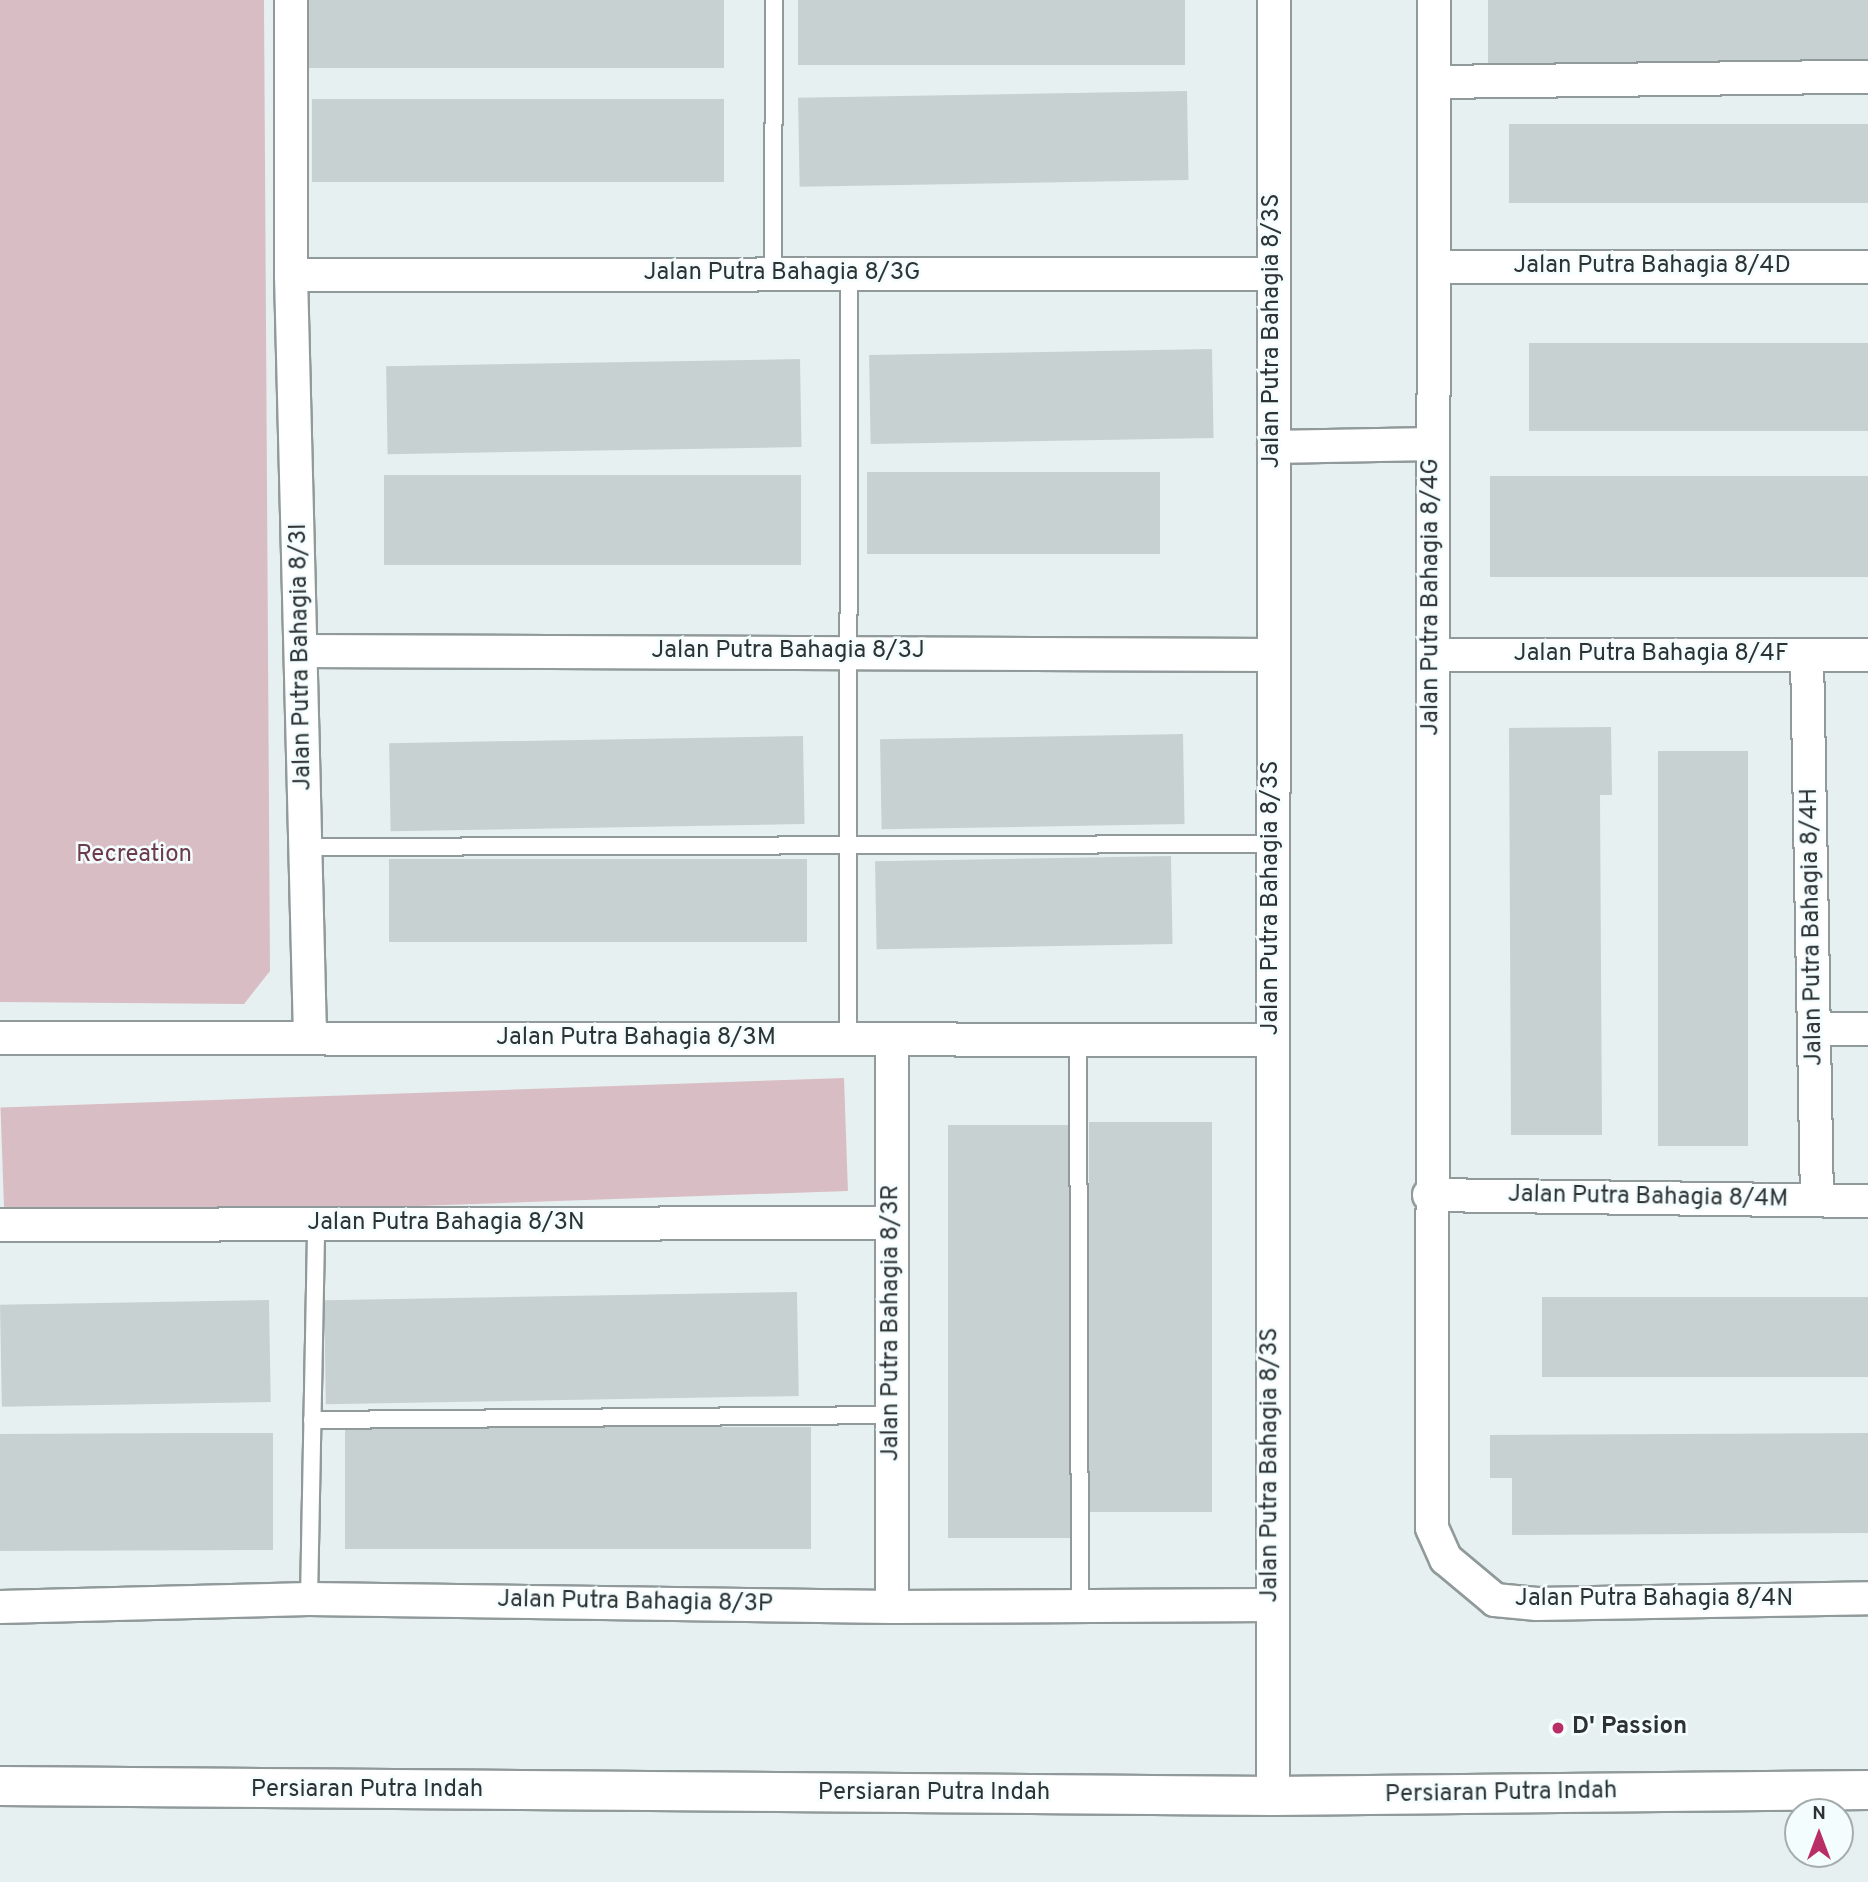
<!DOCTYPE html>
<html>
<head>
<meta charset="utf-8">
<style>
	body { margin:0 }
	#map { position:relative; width:1868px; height:1882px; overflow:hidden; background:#e7f0f0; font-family:Overpass,sans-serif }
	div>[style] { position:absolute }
	.green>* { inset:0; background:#d9bdc4; transform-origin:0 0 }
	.building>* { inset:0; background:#c8d1d1; transform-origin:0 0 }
	.roads { filter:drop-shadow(2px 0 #919a9a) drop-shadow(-2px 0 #919a9a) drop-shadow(0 2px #919a9a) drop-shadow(0 -2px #919a9a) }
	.service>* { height:16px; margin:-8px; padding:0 8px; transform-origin:8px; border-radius:8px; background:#fff }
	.minor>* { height:32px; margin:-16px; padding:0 16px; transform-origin:16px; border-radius:16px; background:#fff }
	.primary>* { height:38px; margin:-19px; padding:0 19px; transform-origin:19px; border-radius:19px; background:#fff }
	.dots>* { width:19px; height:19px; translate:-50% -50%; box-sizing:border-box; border:4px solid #f4fdfe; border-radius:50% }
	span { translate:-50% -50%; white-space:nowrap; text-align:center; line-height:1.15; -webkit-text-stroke:5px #f4fdfe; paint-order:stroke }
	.street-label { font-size:24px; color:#2f3232 }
	.park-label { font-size:24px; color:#6d3b4a }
	.poi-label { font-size:24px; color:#2f3232; font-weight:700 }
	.left { translate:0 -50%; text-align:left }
	.north { position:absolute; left:1784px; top:1798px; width:70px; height:70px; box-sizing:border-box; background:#f4fdfe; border:2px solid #a5acac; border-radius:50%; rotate:0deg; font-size:19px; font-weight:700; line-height:28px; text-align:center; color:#2f3232 }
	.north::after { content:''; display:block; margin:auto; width:24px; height:32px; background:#b92e66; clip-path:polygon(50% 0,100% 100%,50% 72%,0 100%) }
</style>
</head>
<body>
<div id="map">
	<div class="green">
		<div style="clip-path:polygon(0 0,264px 0,270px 971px,244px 1004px,0 1002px)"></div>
		<div style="left:844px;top:1078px;width:113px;height:844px;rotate:88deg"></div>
	</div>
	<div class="building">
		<div style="left:309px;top:0;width:415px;height:68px"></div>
		<div style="left:798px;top:0;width:387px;height:65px"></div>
		<div style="left:1488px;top:0;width:380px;height:67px"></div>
		<div style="left:1187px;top:91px;width:89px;height:389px;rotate:89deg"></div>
		<div style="left:724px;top:99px;width:83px;height:412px;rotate:90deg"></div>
		<div style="left:1868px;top:124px;width:79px;height:359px;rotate:90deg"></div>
		<div style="left:1868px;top:343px;width:88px;height:339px;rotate:90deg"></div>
		<div style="left:1212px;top:349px;width:89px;height:343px;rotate:89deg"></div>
		<div style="left:800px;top:359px;width:88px;height:414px;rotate:89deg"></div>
		<div style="left:1160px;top:472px;width:82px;height:293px;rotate:90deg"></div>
		<div style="left:801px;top:475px;width:90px;height:417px;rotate:90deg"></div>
		<div style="left:1868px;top:476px;width:101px;height:378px;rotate:90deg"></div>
		<div style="clip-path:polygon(1611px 727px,1612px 795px,1600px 795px,1602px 1135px,1511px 1135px,1509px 728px)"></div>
		<div style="left:1183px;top:734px;width:90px;height:303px;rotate:89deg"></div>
		<div style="left:803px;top:736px;width:88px;height:414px;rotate:89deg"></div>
		<div style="left:1658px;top:751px;width:90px;height:395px"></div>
		<div style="left:1171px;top:856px;width:88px;height:296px;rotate:89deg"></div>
		<div style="left:807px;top:859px;width:83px;height:418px;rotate:90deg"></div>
		<div style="left:1212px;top:1122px;width:390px;height:123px;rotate:90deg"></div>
		<div style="left:948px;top:1125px;width:122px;height:413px"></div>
		<div style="left:797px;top:1292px;width:104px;height:473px;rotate:89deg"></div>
		<div style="left:1868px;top:1297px;width:80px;height:326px;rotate:90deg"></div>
		<div style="left:269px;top:1300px;width:102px;height:269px;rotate:89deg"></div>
		<div style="left:811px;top:1427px;width:122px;height:466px;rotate:90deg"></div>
		<div style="clip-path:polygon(191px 1433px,273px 1433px,273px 1550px,0 1551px,0 1434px)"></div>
		<div style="clip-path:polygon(1868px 1433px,1868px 1533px,1512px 1535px,1512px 1478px,1490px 1478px,1490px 1435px)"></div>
	</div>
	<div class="roads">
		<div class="service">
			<div style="left:773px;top:272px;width:272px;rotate:-89.8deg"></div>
			<div style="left:306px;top:847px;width:967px;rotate:-0.18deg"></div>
			<div style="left:848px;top:1040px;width:766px;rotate:-89.93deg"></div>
			<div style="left:1078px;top:1040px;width:566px;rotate:89.8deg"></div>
			<div style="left:312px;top:1420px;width:580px;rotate:-0.49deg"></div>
			<div style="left:309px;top:1599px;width:374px;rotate:-88.9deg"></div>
		</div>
		<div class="minor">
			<div style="left:291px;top:0;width:275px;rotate:90deg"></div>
			<div style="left:291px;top:275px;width:763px;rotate:88.57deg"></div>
			<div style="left:1434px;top:0;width:1528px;rotate:90.07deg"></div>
			<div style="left:1432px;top:1528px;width:34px;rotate:66deg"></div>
			<div style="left:1446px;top:1559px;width:64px;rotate:39.9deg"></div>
			<div style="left:1495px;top:1600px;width:42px;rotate:5.4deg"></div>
			<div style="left:1537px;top:1604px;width:331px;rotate:-1deg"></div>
			<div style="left:1434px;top:82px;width:434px;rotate:-0.7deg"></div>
			<div style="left:1436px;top:267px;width:432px"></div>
			<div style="left:291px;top:275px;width:982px;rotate:-0.06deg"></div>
			<div style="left:1274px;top:447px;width:156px;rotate:-1.1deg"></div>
			<div style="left:302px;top:651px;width:971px;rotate:0.24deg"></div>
			<div style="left:1434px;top:655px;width:434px"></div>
			<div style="left:1807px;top:655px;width:545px;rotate:88.95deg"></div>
			<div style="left:1815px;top:1029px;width:53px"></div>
			<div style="left:0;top:1038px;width:1272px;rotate:0.09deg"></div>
			<div style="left:892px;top:1040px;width:567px;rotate:90deg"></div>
			<div style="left:1429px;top:1195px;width:439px;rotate:0.8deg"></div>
			<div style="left:0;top:1225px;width:892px;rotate:-0.13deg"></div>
			<div style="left:0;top:1607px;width:309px;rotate:-1.5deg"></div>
			<div style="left:309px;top:1599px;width:583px;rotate:0.79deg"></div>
			<div style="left:892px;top:1607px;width:379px;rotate:-0.3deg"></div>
			<div style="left:1273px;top:1796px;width:1796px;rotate:-89.97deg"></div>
		</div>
		<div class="primary">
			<div style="left:0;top:1786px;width:1273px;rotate:0.45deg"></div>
			<div style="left:1273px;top:1796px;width:595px;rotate:-0.58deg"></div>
		</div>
	</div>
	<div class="dots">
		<div style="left:1558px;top:1728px;background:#b92e66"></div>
	</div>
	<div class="street-label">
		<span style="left:1652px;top:267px">Jalan Putra Bahagia 8/4D</span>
		<span style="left:782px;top:274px">Jalan Putra Bahagia 8/3G</span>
		<span style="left:1273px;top:331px;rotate:-90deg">Jalan Putra Bahagia 8/3S</span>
		<span style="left:1432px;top:597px;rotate:-90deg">Jalan Putra Bahagia 8/4G</span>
		<span style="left:788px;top:652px">Jalan Putra Bahagia 8/3J</span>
		<span style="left:1651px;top:655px">Jalan Putra Bahagia 8/4F</span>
		<span style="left:302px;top:657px;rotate:-91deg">Jalan Putra Bahagia 8/3I</span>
		<span style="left:1272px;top:898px;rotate:-90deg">Jalan Putra Bahagia 8/3S</span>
		<span style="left:1813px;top:927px;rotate:-91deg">Jalan Putra Bahagia 8/4H</span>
		<span style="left:636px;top:1039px">Jalan Putra Bahagia 8/3M</span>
		<span style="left:1648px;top:1198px;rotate:1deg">Jalan Putra Bahagia 8/4M</span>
		<span style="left:446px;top:1224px">Jalan Putra Bahagia 8/3N</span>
		<span style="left:892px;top:1323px;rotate:-90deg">Jalan Putra Bahagia 8/3R</span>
		<span style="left:1271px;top:1465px;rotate:-90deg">Jalan Putra Bahagia 8/3S</span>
		<span style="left:1654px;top:1600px">Jalan Putra Bahagia 8/4N</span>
		<span style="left:635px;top:1603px;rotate:1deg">Jalan Putra Bahagia 8/3P</span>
		<span style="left:367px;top:1791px">Persiaran Putra Indah</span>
		<span style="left:934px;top:1794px">Persiaran Putra Indah</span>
		<span style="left:1501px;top:1794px;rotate:-1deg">Persiaran Putra Indah</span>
	</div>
	<div class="park-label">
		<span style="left:134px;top:856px">Recreation</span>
	</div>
	<div class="poi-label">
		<span class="left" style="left:1572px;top:1728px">D' Passion</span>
	</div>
	<div class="north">N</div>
</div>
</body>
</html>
